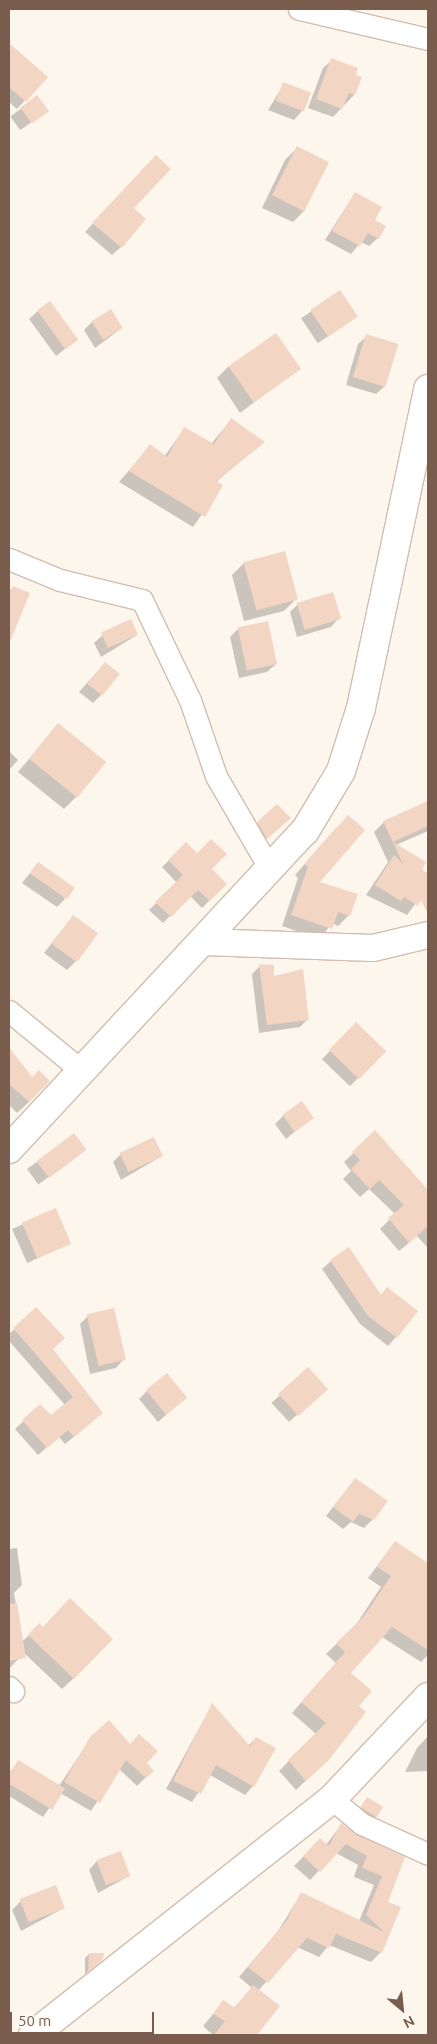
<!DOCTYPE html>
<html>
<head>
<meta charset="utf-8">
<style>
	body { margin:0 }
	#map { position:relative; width:437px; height:2044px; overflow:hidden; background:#fdf6ec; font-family:Ubuntu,sans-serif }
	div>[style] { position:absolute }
	.shadow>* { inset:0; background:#0003; transform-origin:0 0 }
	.building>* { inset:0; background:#f3d5c3; transform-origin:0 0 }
	.roads { filter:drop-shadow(1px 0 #d1beb0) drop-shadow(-1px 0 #d1beb0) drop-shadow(0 1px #d1beb0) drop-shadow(0 -1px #d1beb0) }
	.minor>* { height:21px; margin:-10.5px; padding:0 10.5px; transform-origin:10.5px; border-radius:10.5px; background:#fff }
	.tertiary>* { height:26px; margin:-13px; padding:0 13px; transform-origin:13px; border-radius:13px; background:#fff }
	.secondary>* { height:28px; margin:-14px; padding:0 14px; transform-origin:14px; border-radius:14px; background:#fff }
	span { translate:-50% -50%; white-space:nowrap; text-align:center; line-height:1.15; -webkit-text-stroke:4.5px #fffaf3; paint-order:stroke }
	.frame { position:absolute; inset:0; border:10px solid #7a5c4d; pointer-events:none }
	.north { position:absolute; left:377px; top:1984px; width:50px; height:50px; -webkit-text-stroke:4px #fffaf3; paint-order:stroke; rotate:152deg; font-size:14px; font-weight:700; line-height:20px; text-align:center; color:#7a5c4d }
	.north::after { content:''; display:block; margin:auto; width:18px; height:22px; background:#7a5c4d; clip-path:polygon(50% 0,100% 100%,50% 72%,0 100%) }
	.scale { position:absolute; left:10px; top:2012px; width:144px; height:22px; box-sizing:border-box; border:2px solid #7a5c4d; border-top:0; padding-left:6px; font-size:15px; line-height:18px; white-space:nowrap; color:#7a5c4d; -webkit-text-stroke:4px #fffaf3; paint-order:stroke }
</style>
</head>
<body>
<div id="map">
	<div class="shadow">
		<div style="clip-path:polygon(9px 45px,46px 77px,17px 109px,9px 102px)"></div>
		<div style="clip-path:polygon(332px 60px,354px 95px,333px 117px,308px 108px,323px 68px)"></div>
		<div style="clip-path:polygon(284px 84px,302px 111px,294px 120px,268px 110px)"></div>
		<div style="left:37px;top:97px;width:17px;height:33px;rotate:54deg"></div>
		<div style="clip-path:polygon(297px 148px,305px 210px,293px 222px,262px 208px,285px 160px)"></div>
		<div style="clip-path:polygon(147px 165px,121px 247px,112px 255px,85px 232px)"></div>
		<div style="clip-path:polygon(355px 193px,373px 220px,378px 238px,369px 246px,361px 242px,351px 254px,325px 240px)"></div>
		<div style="left:340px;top:292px;width:30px;height:47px;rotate:56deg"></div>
		<div style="clip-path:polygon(38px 311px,76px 340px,56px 356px,29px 319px)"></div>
		<div style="clip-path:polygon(92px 322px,122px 328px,95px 348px,84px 330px)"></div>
		<div style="clip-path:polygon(367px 336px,385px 386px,376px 394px,346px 385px,358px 344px)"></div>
		<div style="clip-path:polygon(229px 366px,299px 369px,240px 413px,217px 378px)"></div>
		<div style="clip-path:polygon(231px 420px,263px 442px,216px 482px,222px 486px,193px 527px,119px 482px,150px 446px,164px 457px,184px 429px,211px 444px)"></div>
		<div style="clip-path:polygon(244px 563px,296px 599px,284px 611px,244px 621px,232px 575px)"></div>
		<div style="clip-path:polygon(13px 587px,29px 594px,9px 641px,9px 592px)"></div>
		<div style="clip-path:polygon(298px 604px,339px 618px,331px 627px,297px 637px,290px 612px)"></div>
		<div style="clip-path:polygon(238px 629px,276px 664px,267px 672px,239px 678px,230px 637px)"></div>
		<div style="clip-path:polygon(103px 635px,137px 635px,101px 657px,94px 643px)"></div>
		<div style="clip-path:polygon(97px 672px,101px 695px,93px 703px,79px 692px)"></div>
		<div style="clip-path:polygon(58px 725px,76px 797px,64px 809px,18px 772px)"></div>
		<div style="clip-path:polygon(9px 751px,18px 760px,9px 770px)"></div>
		<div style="clip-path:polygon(428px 802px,428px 831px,396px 845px,428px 875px,428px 887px,407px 915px,366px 895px,388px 862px,374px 832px,384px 822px)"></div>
		<div style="clip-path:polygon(258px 823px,281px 826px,258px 846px,250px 831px)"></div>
		<div style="clip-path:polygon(337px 827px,318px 882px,349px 915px,338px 926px,332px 923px,320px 939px,282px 926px,298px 878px,295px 875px)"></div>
		<div style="clip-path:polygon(186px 844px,226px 884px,202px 908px,190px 896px,163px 923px,149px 910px,177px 883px,162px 867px)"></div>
		<div style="clip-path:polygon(38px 863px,65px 899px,57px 907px,22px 883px)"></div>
		<div style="clip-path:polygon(73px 916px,75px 962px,67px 970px,44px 953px)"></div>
		<div style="clip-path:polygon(260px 966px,308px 1019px,300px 1027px,259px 1033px,252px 974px)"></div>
		<div style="left:356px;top:1024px;width:39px;height:49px;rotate:44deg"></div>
		<div style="clip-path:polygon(9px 1049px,32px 1079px,29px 1102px,17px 1113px,9px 1105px)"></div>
		<div style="clip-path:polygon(283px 1116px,312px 1118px,286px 1139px,275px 1124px)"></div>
		<div style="clip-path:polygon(375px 1132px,428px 1192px,428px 1248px,417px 1236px,399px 1251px,380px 1229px,395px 1214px,369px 1189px,360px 1197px,343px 1179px,351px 1171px,344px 1162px)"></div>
		<div style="left:74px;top:1135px;width:19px;height:58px;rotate:54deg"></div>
		<div style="clip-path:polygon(121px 1154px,162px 1156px,121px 1180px,113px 1162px)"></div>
		<div style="left:55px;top:1210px;width:37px;height:47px;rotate:66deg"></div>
		<div style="clip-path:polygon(331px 1261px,396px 1337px,388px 1346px,360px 1324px,322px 1269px)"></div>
		<div style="clip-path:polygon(36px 1309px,52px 1349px,93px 1421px,65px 1444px,59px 1437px,38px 1455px,15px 1429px,40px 1406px,50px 1417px,65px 1405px,9px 1341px,9px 1334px)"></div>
		<div style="clip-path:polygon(88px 1316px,124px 1359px,116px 1368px,90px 1374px,80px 1324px)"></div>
		<div style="left:308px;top:1369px;width:26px;height:50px;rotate:47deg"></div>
		<div style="clip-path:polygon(147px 1391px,185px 1398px,158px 1422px,139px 1399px)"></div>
		<div style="clip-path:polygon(355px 1479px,373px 1519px,364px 1528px,351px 1522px,343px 1529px,326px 1516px)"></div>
		<div style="clip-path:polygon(395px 1542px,428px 1565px,428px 1613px,420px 1625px,428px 1630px,428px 1655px,421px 1662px,382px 1637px,349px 1673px,357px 1706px,316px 1771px,296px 1790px,279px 1771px,316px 1734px,292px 1713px,336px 1663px,326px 1654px,355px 1626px,381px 1587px,368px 1578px)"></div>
		<div style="clip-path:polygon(17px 1548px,22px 1585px,14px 1593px,22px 1642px,39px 1625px,74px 1678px,62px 1689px,24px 1653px,9px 1669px,9px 1549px)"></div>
		<div style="clip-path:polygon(212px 1705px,248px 1746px,256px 1738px,253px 1786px,245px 1795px,210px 1775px,192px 1802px,166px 1789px)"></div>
		<div style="clip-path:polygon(428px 1736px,428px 1771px,405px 1772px,417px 1748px)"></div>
		<div style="clip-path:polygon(91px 1738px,145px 1763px,152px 1771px,137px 1786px,119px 1769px,91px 1811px,60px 1793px,43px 1817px,9px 1796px,9px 1773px,19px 1762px,59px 1786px)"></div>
		<div style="clip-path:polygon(367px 1799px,376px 1816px,372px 1820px,358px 1811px)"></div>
		<div style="clip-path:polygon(341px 1825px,403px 1858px,386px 1902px,399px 1908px,381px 1952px,371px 1962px,329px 1945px,319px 1957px,297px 1947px,258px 1991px,278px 2006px,256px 2035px,213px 2035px,203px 2026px,224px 2001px,234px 2008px,252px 1988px,239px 1977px,278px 1931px,301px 1894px,359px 1921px,374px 1885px,354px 1877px,358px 1865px,336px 1853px,310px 1880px,294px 1866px,320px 1840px,326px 1845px)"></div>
		<div style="clip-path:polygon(97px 1861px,129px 1876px,98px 1893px,89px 1870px)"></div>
		<div style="clip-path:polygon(21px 1901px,64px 1908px,21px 1931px,12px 1910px)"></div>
		<div style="clip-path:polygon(89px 1954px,98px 1963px,85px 1974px,85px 1958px)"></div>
	</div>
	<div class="building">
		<div style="clip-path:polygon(9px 43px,48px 77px,26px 102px,9px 87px)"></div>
		<div style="clip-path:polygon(331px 58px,358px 68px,356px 75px,362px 77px,355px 95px,349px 93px,342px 109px,316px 99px)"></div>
		<div style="left:283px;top:82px;width:30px;height:20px;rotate:21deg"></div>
		<div style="left:37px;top:95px;width:20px;height:21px;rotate:53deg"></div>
		<div style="left:297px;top:146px;width:36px;height:55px;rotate:27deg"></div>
		<div style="clip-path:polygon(156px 155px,171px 169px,134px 208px,146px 219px,122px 248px,92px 223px)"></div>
		<div style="clip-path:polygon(355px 192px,382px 207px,375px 220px,386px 226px,379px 239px,368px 233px,360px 246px,332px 231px)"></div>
		<div style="left:340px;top:290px;width:32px;height:36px;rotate:56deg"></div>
		<div style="left:50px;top:301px;width:48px;height:16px;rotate:54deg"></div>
		<div style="left:111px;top:309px;width:22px;height:23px;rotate:58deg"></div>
		<div style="left:276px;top:333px;width:44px;height:58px;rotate:55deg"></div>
		<div style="left:366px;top:334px;width:34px;height:45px;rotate:17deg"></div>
		<div style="clip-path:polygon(231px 418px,265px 442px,216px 481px,223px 485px,205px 517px,129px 471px,150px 444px,167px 457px,184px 427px,214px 444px)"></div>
		<div style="left:285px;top:551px;width:50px;height:43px;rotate:75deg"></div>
		<div style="clip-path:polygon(13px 586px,30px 593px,9px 644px,9px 596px)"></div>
		<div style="left:333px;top:592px;width:28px;height:38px;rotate:73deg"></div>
		<div style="left:131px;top:619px;width:17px;height:33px;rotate:66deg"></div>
		<div style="left:268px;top:621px;width:44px;height:31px;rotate:78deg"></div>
		<div style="left:105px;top:662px;width:19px;height:28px;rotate:39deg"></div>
		<div style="left:58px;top:723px;width:62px;height:46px;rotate:39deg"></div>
		<div style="clip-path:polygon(428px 801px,428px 826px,393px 842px,426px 862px,422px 870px,428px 873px,428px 915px,421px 900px,418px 906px,404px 897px,401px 901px,375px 885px,394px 855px,403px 864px,383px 821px)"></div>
		<div style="clip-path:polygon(277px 804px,291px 818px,267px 839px,257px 822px)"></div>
		<div style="clip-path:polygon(348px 815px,365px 830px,320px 882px,358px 894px,350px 916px,338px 912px,332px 929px,291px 915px,308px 867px,304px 864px)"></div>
		<div style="clip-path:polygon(211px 839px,227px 854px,212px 869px,227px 884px,210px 901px,198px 890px,171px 917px,155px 902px,183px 875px,168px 860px,186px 842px,197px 853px)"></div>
		<div style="left:38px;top:862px;width:45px;height:14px;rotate:35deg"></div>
		<div style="left:73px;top:915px;width:31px;height:36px;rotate:36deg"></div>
		<div style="clip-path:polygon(259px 964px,274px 965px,274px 976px,303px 969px,309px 1020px,267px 1025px)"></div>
		<div style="left:356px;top:1022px;width:42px;height:39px;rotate:44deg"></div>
		<div style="clip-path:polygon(9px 1047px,32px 1077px,39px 1070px,50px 1081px,29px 1102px,9px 1084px)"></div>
		<div style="left:302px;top:1101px;width:21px;height:24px;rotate:55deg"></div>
		<div style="clip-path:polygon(375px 1130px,428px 1190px,428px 1226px,409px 1243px,388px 1218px,404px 1205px,379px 1180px,370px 1189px,351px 1169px,360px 1160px,352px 1152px)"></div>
		<div style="left:74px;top:1133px;width:21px;height:47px;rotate:53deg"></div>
		<div style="left:154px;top:1137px;width:21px;height:38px;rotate:65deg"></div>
		<div style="left:56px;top:1208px;width:39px;height:37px;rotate:67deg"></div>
		<div style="clip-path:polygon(349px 1247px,381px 1295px,387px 1287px,418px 1311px,397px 1338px,368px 1316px,330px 1260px)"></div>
		<div style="clip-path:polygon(36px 1307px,65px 1338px,53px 1349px,103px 1413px,74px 1437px,68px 1430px,47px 1448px,22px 1420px,40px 1404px,51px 1415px,73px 1397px,13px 1328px)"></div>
		<div style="left:114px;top:1308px;width:53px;height:28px;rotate:77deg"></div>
		<div style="left:308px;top:1367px;width:30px;height:40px;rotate:48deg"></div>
		<div style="left:167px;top:1373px;width:32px;height:27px;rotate:51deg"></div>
		<div style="clip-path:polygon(355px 1478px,388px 1501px,374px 1520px,359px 1514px,353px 1522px,333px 1507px)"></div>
		<div style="clip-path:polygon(395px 1541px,428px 1563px,428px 1650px,392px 1627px,351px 1673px,372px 1691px,359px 1706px,366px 1712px,328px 1761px,306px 1781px,288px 1760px,326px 1723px,301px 1702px,345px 1652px,336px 1643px,364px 1616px,391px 1576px,377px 1567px)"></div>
		<div style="clip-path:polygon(70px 1598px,113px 1639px,74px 1679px,28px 1635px,39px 1623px,43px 1627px)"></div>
		<div style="clip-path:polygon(17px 1603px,26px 1658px,9px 1661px,9px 1604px)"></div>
		<div style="clip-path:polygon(212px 1703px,250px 1746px,256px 1737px,276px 1748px,254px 1787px,216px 1765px,201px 1794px,173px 1781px)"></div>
		<div style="clip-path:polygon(109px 1720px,130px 1744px,139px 1734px,158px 1751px,147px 1763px,154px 1771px,146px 1778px,126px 1760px,100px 1803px,64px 1782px,90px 1737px)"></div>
		<div style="left:18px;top:1760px;width:55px;height:25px;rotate:31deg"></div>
		<div style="left:367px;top:1797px;width:19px;height:12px;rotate:32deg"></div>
		<div style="clip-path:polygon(341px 1823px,357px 1835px,405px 1857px,388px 1902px,401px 1907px,382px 1953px,336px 1934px,329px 1948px,307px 1938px,268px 1983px,248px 1967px,287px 1920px,301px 1892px,384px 1932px,366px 1915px,382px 1876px,362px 1868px,367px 1856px,346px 1844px,320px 1872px,303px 1856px,320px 1838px,329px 1846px)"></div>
		<div style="left:121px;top:1851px;width:27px;height:26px;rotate:70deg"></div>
		<div style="left:56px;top:1885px;width:25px;height:39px;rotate:69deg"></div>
		<div style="clip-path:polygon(89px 1953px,104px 1953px,103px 1959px,88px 1972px)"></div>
		<div style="clip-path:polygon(253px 1985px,280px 2006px,257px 2035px,214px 2035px,225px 2021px,213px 2014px,223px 2000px,235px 2008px)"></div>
	</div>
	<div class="roads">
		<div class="minor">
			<div style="left:299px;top:9px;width:132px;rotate:13.1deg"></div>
			<div style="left:9px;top:559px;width:55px;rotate:22.4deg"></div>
			<div style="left:60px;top:580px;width:84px;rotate:13.7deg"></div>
			<div style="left:142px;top:600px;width:111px;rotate:64.4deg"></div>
			<div style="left:190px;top:700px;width:80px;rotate:71.1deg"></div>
			<div style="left:216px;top:776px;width:108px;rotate:59.9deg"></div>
			<div style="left:9px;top:1011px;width:94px;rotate:39.4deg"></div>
			<div style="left:9px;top:1687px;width:6px;rotate:45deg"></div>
			<div style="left:332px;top:1799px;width:39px;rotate:40deg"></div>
			<div style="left:362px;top:1824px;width:72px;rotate:24.4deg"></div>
		</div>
		<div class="tertiary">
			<div style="left:203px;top:942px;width:170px;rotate:2deg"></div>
			<div style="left:373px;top:948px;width:57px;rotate:-13.3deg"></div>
		</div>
		<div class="secondary">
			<div style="left:9px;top:1149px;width:434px;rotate:-47.1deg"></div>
			<div style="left:305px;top:831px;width:70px;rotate:-59deg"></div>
			<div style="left:341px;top:771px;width:66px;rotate:-72.4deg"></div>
			<div style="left:361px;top:708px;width:326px;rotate:-78.1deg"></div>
			<div style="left:33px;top:2035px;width:381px;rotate:-38.3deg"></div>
			<div style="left:332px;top:1799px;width:140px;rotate:-46.7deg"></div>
		</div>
	</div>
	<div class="frame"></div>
	<div class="north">N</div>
	<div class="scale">50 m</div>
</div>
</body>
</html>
